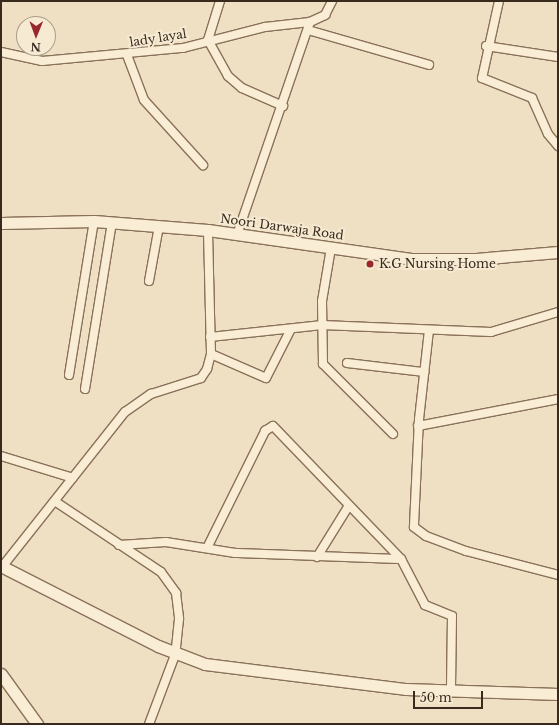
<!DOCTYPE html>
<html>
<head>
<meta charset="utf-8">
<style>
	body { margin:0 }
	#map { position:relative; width:559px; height:725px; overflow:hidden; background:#efe0c3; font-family:"Libre Baskerville",serif }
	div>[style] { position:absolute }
	.roads { filter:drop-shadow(1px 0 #8a7159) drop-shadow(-1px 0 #8a7159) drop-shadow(0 1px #8a7159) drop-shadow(0 -1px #8a7159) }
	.street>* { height:8px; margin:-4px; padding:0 4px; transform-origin:4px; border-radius:4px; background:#faedd6 }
	.secondary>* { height:11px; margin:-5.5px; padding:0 5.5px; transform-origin:5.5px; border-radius:5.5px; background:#faedd6 }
	.dots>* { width:11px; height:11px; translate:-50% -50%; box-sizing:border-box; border:2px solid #f6ead2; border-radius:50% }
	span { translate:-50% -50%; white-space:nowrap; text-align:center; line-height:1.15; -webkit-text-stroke:4px #f6ead2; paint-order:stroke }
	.street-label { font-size:12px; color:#392a1e }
	.poi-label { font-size:12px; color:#392a1e }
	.left { translate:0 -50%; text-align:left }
	.frame { position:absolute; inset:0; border:2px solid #392a1e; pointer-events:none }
	.north { position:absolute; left:16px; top:16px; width:40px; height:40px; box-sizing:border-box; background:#f6ead2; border:1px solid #aa9d8a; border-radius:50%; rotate:181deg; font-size:11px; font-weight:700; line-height:16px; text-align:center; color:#392a1e }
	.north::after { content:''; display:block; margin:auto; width:14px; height:18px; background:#9a272d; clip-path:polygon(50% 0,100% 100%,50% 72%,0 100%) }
	.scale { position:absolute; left:413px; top:691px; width:70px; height:18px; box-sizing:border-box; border:2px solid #392a1e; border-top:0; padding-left:5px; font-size:12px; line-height:14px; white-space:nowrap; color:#392a1e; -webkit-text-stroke:3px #f6ead2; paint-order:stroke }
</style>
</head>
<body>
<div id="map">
	<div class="roads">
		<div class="street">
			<div style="left:220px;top:1px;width:41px;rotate:107.1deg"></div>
			<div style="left:208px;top:40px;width:41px;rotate:60.9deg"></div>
			<div style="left:228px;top:76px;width:18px;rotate:41deg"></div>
			<div style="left:242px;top:88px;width:45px;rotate:23.7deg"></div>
			<div style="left:499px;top:1px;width:79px;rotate:102.4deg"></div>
			<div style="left:482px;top:78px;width:54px;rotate:21.8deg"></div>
			<div style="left:532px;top:98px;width:39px;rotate:66deg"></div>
			<div style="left:548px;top:134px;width:16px;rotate:50deg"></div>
			<div style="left:308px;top:30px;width:126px;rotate:16.1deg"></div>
			<div style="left:486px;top:46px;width:73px;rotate:8.7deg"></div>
			<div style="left:1px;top:52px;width:42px;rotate:12.4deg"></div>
			<div style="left:42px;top:61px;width:142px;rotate:-5.3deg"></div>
			<div style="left:183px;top:48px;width:85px;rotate:-14.4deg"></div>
			<div style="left:265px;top:27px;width:45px;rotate:-6.3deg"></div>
			<div style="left:310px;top:22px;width:17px;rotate:-25deg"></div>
			<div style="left:325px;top:15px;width:16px;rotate:-63deg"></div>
			<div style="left:127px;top:55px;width:48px;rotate:69.3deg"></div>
			<div style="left:144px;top:100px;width:88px;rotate:47.8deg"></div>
			<div style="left:238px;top:232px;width:222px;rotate:-71.1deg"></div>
			<div style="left:331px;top:248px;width:54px;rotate:99.6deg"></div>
			<div style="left:322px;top:301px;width:63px;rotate:89.1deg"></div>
			<div style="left:323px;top:364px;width:99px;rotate:45deg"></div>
			<div style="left:149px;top:281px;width:56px;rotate:-79.7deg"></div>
			<div style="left:429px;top:330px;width:90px;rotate:96.4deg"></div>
			<div style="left:419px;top:419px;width:108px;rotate:92.7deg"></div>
			<div style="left:414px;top:527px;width:15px;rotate:37deg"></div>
			<div style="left:426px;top:536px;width:43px;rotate:20.6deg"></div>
			<div style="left:466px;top:551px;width:95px;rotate:14.6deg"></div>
			<div style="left:210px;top:337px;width:113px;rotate:-6.1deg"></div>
			<div style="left:322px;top:325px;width:169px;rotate:2.4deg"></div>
			<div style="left:491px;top:332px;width:70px;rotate:-16.6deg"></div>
			<div style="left:211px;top:354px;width:60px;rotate:23.6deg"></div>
			<div style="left:266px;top:378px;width:55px;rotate:-63deg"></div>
			<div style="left:347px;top:363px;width:78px;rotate:6.7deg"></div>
			<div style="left:69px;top:375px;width:156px;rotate:-80.8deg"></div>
			<div style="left:85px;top:389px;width:169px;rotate:-80.8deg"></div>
			<div style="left:418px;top:426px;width:143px;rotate:-10.9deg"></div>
			<div style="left:1px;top:456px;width:75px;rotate:17deg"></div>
			<div style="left:56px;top:502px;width:126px;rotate:33.7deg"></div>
			<div style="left:161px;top:572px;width:26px;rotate:54deg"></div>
			<div style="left:176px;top:593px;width:26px;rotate:83deg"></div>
			<div style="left:179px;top:619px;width:36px;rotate:96deg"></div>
			<div style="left:175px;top:655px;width:74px;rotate:110.6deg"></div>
			<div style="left:119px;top:545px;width:47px;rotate:-3.7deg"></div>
			<div style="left:166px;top:542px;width:70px;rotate:9.1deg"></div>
			<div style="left:235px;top:553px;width:166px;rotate:2.1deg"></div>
			<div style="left:207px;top:548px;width:131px;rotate:-63.6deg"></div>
			<div style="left:265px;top:431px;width:9px;rotate:-32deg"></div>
			<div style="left:273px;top:426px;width:185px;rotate:46.1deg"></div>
			<div style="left:401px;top:559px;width:52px;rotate:62.4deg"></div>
			<div style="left:425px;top:605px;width:29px;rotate:22deg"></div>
			<div style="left:452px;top:616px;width:76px;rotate:90.8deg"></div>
			<div style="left:317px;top:557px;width:59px;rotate:-58.2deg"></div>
			<div style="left:2px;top:567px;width:198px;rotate:-51.6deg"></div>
			<div style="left:125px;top:412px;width:32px;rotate:-35deg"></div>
			<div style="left:151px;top:394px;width:52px;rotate:-17.7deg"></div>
			<div style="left:201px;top:378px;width:11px;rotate:-56deg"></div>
			<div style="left:207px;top:369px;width:16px;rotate:-75deg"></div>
			<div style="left:211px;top:354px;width:124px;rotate:-91.4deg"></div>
		</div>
		<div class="secondary">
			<div style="left:1px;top:223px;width:93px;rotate:-1.2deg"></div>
			<div style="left:94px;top:221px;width:114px;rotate:4.5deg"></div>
			<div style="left:208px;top:230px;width:205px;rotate:8.1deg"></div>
			<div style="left:411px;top:259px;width:65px"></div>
			<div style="left:476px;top:259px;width:82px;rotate:-4.9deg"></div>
			<div style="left:1px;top:566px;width:176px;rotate:27deg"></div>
			<div style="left:158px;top:646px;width:50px;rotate:21deg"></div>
			<div style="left:205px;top:664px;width:203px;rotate:7.1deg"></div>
			<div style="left:406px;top:689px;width:152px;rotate:1.9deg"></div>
			<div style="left:1px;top:674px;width:62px;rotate:54.2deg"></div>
		</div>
	</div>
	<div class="dots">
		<div style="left:370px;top:264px;background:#9a272d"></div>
	</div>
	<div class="street-label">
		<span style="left:158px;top:38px;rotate:-9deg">lady layal</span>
		<span style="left:282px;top:227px;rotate:8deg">Noori Darwaja Road</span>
	</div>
	<div class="poi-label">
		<span class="left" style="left:379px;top:264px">K.G Nursing Home</span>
	</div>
	<div class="frame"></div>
	<div class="north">N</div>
	<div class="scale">50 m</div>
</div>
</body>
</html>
